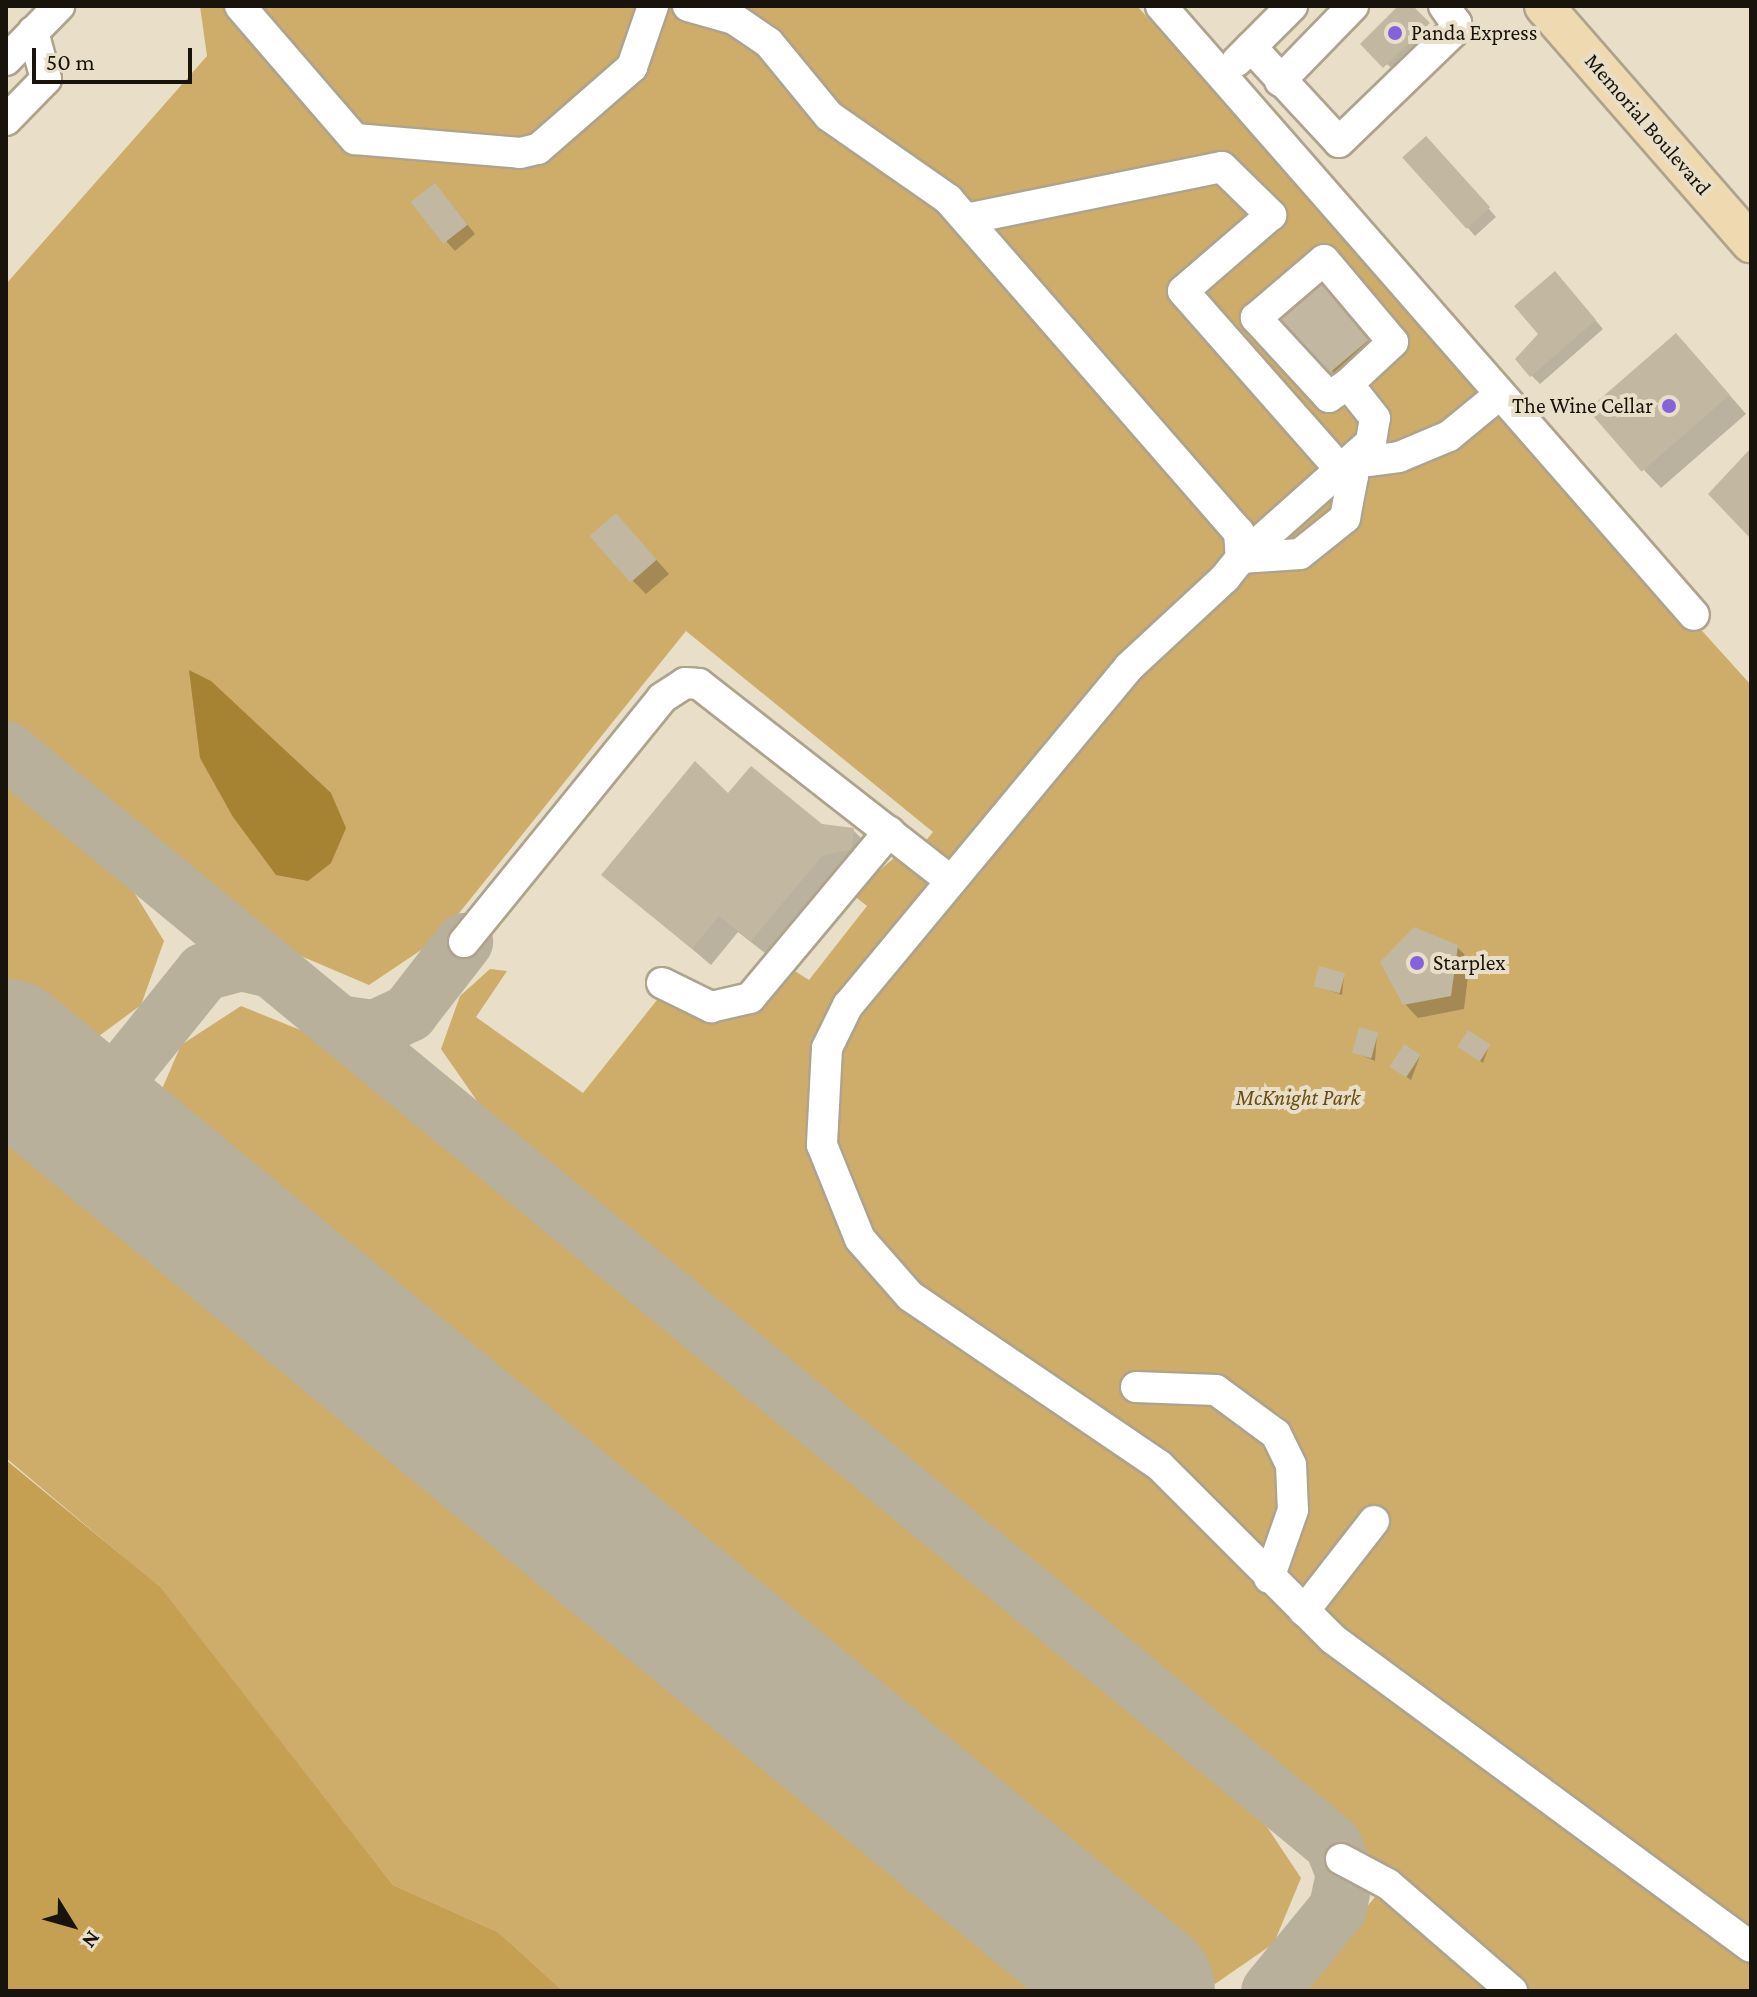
<!DOCTYPE html>
<html>
<head>
<meta charset="utf-8">
<style>
	body { margin:0 }
	#map { position:relative; width:1757px; height:1997px; overflow:hidden; background:#e9dec7; font-family:"Crimson Pro",serif }
	div>[style] { position:absolute }
	.green>* { inset:0; background:#ceac69 }
	.forest>* { inset:0; background:#c59f52 }
	.water>* { inset:0; background:#a68233 }
	.shadow>* { inset:0; background:#0003; transform-origin:0 0 }
	.taxiway>* { height:58px; margin:-29px; padding:0 29px; transform-origin:29px; border-radius:29px; background:#b9b09c }
	.runway>* { height:144px; margin:-72px; padding:0 72px; transform-origin:72px; border-radius:72px; background:#b9b09c }
	.building>* { inset:0; background:#c2b7a1; transform-origin:0 0 }
	.roads { filter:drop-shadow(2px 0 #aea38d) drop-shadow(-2px 0 #aea38d) drop-shadow(0 2px #aea38d) drop-shadow(0 -2px #aea38d) }
	.minor>* { height:30px; margin:-15px; padding:0 15px; transform-origin:15px; border-radius:15px; background:#fff }
	.major>* { height:38px; margin:-19px; padding:0 19px; transform-origin:19px; border-radius:19px; background:#eed9b1 }
	.dots>* { width:22px; height:22px; translate:-50% -50%; box-sizing:border-box; border:4px solid #e9dec7; border-radius:50% }
	span { translate:-50% -50%; white-space:nowrap; text-align:center; line-height:1.15; -webkit-text-stroke:8px #e9dec7; paint-order:stroke }
	.poi-label { font-size:22px; color:#18140c }
	.left { translate:0 -50%; text-align:left }
	.right { translate:-100% -50%; text-align:right }
	.street-label { font-size:22px; color:#18140c }
	.park-label { font-size:22px; color:#684e13; font-style:italic }
	.frame { position:absolute; inset:0; border:8px solid #18140c; pointer-events:none }
	.north { position:absolute; left:32px; top:1885px; width:80px; height:80px; -webkit-text-stroke:6px #e9dec7; paint-order:stroke; rotate:127deg; font-size:22px; font-weight:700; line-height:32px; text-align:center; color:#18140c }
	.north::after { content:''; display:block; margin:auto; width:28px; height:36px; background:#18140c; clip-path:polygon(50% 0,100% 100%,50% 72%,0 100%) }
	.scale { position:absolute; left:32px; top:48px; width:160px; height:36px; box-sizing:border-box; border:4px solid #18140c; border-top:0; padding-left:10px; font-size:24px; line-height:28px; white-space:nowrap; color:#18140c; -webkit-text-stroke:6px #e9dec7; paint-order:stroke }
</style>
</head>
<body>
<div id="map">
	<div class="green">
		<div style="clip-path:polygon(200px 6px,1137px 6px,1751px 685px,1751px 1991px,1525px 1991px,1244px 1744px,498px 1131px,441px 1049px,460px 996px,490px 969px,507px 971px,476px 1017px,583px 1093px,657px 1000px,690px 1015px,743px 1016px,790px 968px,809px 980px,867px 906px,852px 894px,894px 858px,906px 865px,933px 832px,686px 631px,439px 938px,369px 985px,268px 942px,6px 728px,6px 284px,207px 56px)"></div>
		<div style="clip-path:polygon(6px 771px,111px 855px,164px 941px,141px 1005px,80px 1050px,6px 989px)"></div>
		<div style="clip-path:polygon(241px 1006px,335px 1044px,1243px 1791px,1301px 1878px,1274px 1943px,1215px 1984px,153px 1110px,181px 1045px)"></div>
		<div style="clip-path:polygon(6px 1114px,805px 1771px,1070px 1991px,563px 1991px,498px 1932px,393px 1885px,159px 1587px,6px 1458px)"></div>
		<div style="clip-path:polygon(1381px 1890px,1497px 1991px,1296px 1991px)"></div>
	</div>
	<div class="forest">
		<div style="clip-path:polygon(6px 1460px,160px 1587px,393px 1885px,498px 1932px,563px 1991px,6px 1991px)"></div>
	</div>
	<div class="water">
		<div style="clip-path:polygon(189px 670px,211px 681px,331px 793px,346px 828px,331px 863px,308px 881px,276px 875px,233px 817px,200px 758px)"></div>
	</div>
	<div class="shadow">
		<div style="left:1401px;top:6px;width:51px;height:54px;rotate:39deg"></div>
		<div style="clip-path:polygon(1435px 147px,1496px 217px,1475px 236px,1405px 157px)"></div>
		<div style="clip-path:polygon(443px 194px,475px 234px,455px 251px,447px 242px)"></div>
		<div style="clip-path:polygon(1563px 282px,1603px 329px,1540px 384px,1531px 375px,1541px 334px)"></div>
		<div style="clip-path:polygon(1335px 301px,1379px 354px,1345px 384px,1332px 371px)"></div>
		<div style="clip-path:polygon(1694px 354px,1746px 414px,1661px 488px,1644px 470px)"></div>
		<div style="clip-path:polygon(629px 529px,669px 574px,646px 594px,633px 581px)"></div>
		<div style="clip-path:polygon(821px 826px,853px 830px,871px 848px,770px 957px,738px 932px,711px 965px,604px 875px)"></div>
		<div style="clip-path:polygon(1457px 947px,1470px 960px,1464px 1009px,1418px 1018px,1405px 1004px)"></div>
		<div style="clip-path:polygon(1344px 975px,1342px 995px,1315px 985px)"></div>
		<div style="clip-path:polygon(1377px 1034px,1375px 1061px,1354px 1052px)"></div>
		<div style="clip-path:polygon(1489px 1046px,1483px 1063px,1464px 1050px)"></div>
		<div style="clip-path:polygon(1420px 1056px,1411px 1080px,1396px 1070px)"></div>
	</div>
	<div class="taxiway">
		<div style="left:6px;top:750px;width:1720px;rotate:39.5deg"></div>
		<div style="left:1333px;top:1844px;width:32px;rotate:68deg"></div>
		<div style="left:1345px;top:1874px;width:35px;rotate:102deg"></div>
		<div style="left:1338px;top:1908px;width:107px;rotate:129.3deg"></div>
		<div style="left:338px;top:1024px;width:37px;rotate:8deg"></div>
		<div style="left:375px;top:1029px;width:38px;rotate:-25deg"></div>
		<div style="left:409px;top:1013px;width:90px;rotate:-52.2deg"></div>
		<div style="left:40px;top:1079px;width:61px;rotate:9.5deg"></div>
		<div style="left:100px;top:1089px;width:19px;rotate:-28deg"></div>
		<div style="left:117px;top:1080px;width:139px;rotate:-51.1deg"></div>
		<div style="left:204px;top:972px;width:38px;rotate:-15deg"></div>
		<div style="left:241px;top:962px;width:32px;rotate:13deg"></div>
		<div style="left:117px;top:1080px;width:44px;rotate:95.2deg"></div>
		<div style="left:113px;top:1124px;width:39px;rotate:58deg"></div>
	</div>
	<div class="runway">
		<div style="left:6px;top:1051px;width:1475px;rotate:39.58deg"></div>
	</div>
	<div class="building">
		<div style="clip-path:polygon(1398px 6px,1413px 6px,1430px 23px,1383px 68px,1360px 44px)"></div>
		<div style="left:1426px;top:136px;width:96px;height:32px;rotate:48deg"></div>
		<div style="left:435px;top:183px;width:53px;height:31px;rotate:52deg"></div>
		<div style="clip-path:polygon(1555px 271px,1596px 320px,1530px 377px,1515px 359px,1538px 334px,1514px 306px)"></div>
		<div style="left:1322px;top:285px;width:72px;height:53px;rotate:50deg"></div>
		<div style="left:1676px;top:333px;width:82px;height:117px;rotate:49deg"></div>
		<div style="clip-path:polygon(1751px 448px,1751px 539px,1708px 494px)"></div>
		<div style="left:616px;top:513px;width:62px;height:35px;rotate:49deg"></div>
		<div style="clip-path:polygon(695px 761px,728px 793px,751px 766px,822px 824px,854px 828px,851px 850px,823px 855px,751px 941px,719px 916px,692px 949px,601px 875px)"></div>
		<div style="clip-path:polygon(1414px 927px,1458px 945px,1451px 996px,1403px 1005px,1380px 962px)"></div>
		<div style="left:1319px;top:966px;width:27px;height:21px;rotate:15deg"></div>
		<div style="left:1359px;top:1027px;width:20px;height:27px;rotate:15deg"></div>
		<div style="left:1468px;top:1030px;width:27px;height:20px;rotate:33deg"></div>
		<div style="left:1404px;top:1044px;width:20px;height:27px;rotate:33deg"></div>
	</div>
	<div class="roads">
		<div class="minor">
			<div style="left:240px;top:6px;width:176px;rotate:49.2deg"></div>
			<div style="left:355px;top:139px;width:166px;rotate:4.8deg"></div>
			<div style="left:520px;top:153px;width:18px;rotate:-13deg"></div>
			<div style="left:538px;top:149px;width:125px;rotate:-41.1deg"></div>
			<div style="left:632px;top:67px;width:65px;rotate:-71deg"></div>
			<div style="left:688px;top:6px;width:48px;rotate:15.8deg"></div>
			<div style="left:734px;top:19px;width:42px;rotate:34.4deg"></div>
			<div style="left:769px;top:43px;width:94px;rotate:50.6deg"></div>
			<div style="left:829px;top:116px;width:145px;rotate:34.9deg"></div>
			<div style="left:948px;top:199px;width:442px;rotate:48.9deg"></div>
			<div style="left:1239px;top:532px;width:26px;rotate:86deg"></div>
			<div style="left:1241px;top:558px;width:26px;rotate:129deg"></div>
			<div style="left:1225px;top:578px;width:131px;rotate:137.2deg"></div>
			<div style="left:1129px;top:667px;width:440px;rotate:129.7deg"></div>
			<div style="left:848px;top:1005px;width:48px;rotate:116deg"></div>
			<div style="left:827px;top:1048px;width:97px;rotate:93deg"></div>
			<div style="left:822px;top:1145px;width:101px;rotate:68deg"></div>
			<div style="left:860px;top:1239px;width:76px;rotate:48.7deg"></div>
			<div style="left:910px;top:1296px;width:301px;rotate:34.2deg"></div>
			<div style="left:1159px;top:1465px;width:246px;rotate:45deg"></div>
			<div style="left:1333px;top:1639px;width:519px;rotate:36.38deg"></div>
			<div style="left:1161px;top:6px;width:809px;rotate:48.81deg"></div>
			<div style="left:1251px;top:47px;width:129px;rotate:47.2deg"></div>
			<div style="left:1339px;top:142px;width:157px;rotate:-44deg"></div>
			<div style="left:1452px;top:33px;width:11px;rotate:-68deg"></div>
			<div style="left:1456px;top:23px;width:21px;rotate:-125deg"></div>
			<div style="left:6px;top:60px;width:76px;rotate:-45.5deg"></div>
			<div style="left:1237px;top:61px;width:78px;rotate:-45deg"></div>
			<div style="left:1280px;top:81px;width:105px;rotate:-45.8deg"></div>
			<div style="left:6px;top:120px;width:57px;rotate:-45.7deg"></div>
			<div style="left:46px;top:79px;width:49px;rotate:-105.5deg"></div>
			<div style="left:966px;top:219px;width:261px;rotate:-11.5deg"></div>
			<div style="left:1222px;top:167px;width:69px;rotate:44.4deg"></div>
			<div style="left:1271px;top:215px;width:116px;rotate:139.2deg"></div>
			<div style="left:1183px;top:291px;width:237px;rotate:48.6deg"></div>
			<div style="left:1241px;top:558px;width:174px;rotate:-41.7deg"></div>
			<div style="left:1371px;top:442px;width:24px;rotate:-81deg"></div>
			<div style="left:1375px;top:418px;width:43px;rotate:-128.5deg"></div>
			<div style="left:1348px;top:384px;width:23px;rotate:146deg"></div>
			<div style="left:1329px;top:397px;width:108px;rotate:-132.7deg"></div>
			<div style="left:1256px;top:318px;width:89px;rotate:-40.5deg"></div>
			<div style="left:1324px;top:260px;width:107px;rotate:49.9deg"></div>
			<div style="left:1393px;top:342px;width:62px;rotate:137deg"></div>
			<div style="left:1241px;top:558px;width:59px;rotate:-3.9deg"></div>
			<div style="left:1300px;top:554px;width:58px;rotate:-38.7deg"></div>
			<div style="left:1345px;top:518px;width:43px;rotate:-79.2deg"></div>
			<div style="left:1353px;top:476px;width:13px;rotate:-117deg"></div>
			<div style="left:1347px;top:464px;width:52px;rotate:-7.7deg"></div>
			<div style="left:1399px;top:457px;width:54px;rotate:-22.8deg"></div>
			<div style="left:1449px;top:436px;width:65px;rotate:-39.4deg"></div>
			<div style="left:464px;top:942px;width:314px;rotate:-50.9deg"></div>
			<div style="left:662px;top:698px;width:27px;rotate:-33deg"></div>
			<div style="left:685px;top:683px;width:14px;rotate:4deg"></div>
			<div style="left:699px;top:684px;width:320px;rotate:38deg"></div>
			<div style="left:662px;top:983px;width:55px;rotate:26.1deg"></div>
			<div style="left:711px;top:1007px;width:40px;rotate:-13deg"></div>
			<div style="left:750px;top:998px;width:217px;rotate:-50.1deg"></div>
			<div style="left:1136px;top:1387px;width:80px;rotate:2.1deg"></div>
			<div style="left:1216px;top:1390px;width:74px;rotate:36.3deg"></div>
			<div style="left:1276px;top:1434px;width:34px;rotate:64deg"></div>
			<div style="left:1291px;top:1465px;width:45px;rotate:87.5deg"></div>
			<div style="left:1293px;top:1510px;width:72px;rotate:109.4deg"></div>
			<div style="left:1304px;top:1611px;width:114px;rotate:-52.1deg"></div>
			<div style="left:1341px;top:1859px;width:53px;rotate:28deg"></div>
			<div style="left:1388px;top:1884px;width:164px;rotate:40.8deg"></div>
		</div>
		<div class="major">
			<div style="left:1544px;top:6px;width:315px;rotate:48.9deg"></div>
		</div>
	</div>
	<div class="dots">
		<div style="left:1395px;top:33px;background:#8561db"></div>
		<div style="left:1669px;top:406px;background:#8561db"></div>
		<div style="left:1417px;top:963px;background:#8561db"></div>
	</div>
	<div class="poi-label">
		<span class="left" style="left:1411px;top:33px">Panda Express</span>
		<span class="right" style="left:1653px;top:406px">The Wine Cellar</span>
		<span class="left" style="left:1433px;top:963px">Starplex</span>
	</div>
	<div class="street-label">
		<span style="left:1648px;top:124px;rotate:49deg">Memorial Boulevard</span>
	</div>
	<div class="park-label">
		<span style="left:1298px;top:1098px">McKnight Park</span>
	</div>
	<div class="frame"></div>
	<div class="north">N</div>
	<div class="scale">50 m</div>
</div>
</body>
</html>
